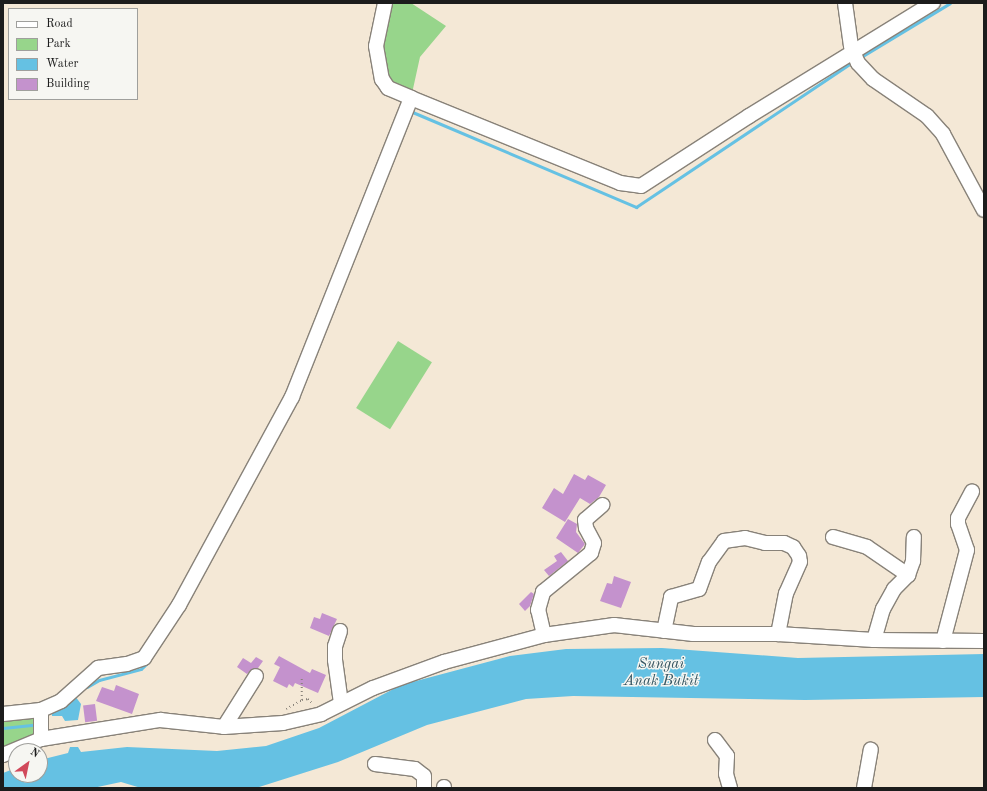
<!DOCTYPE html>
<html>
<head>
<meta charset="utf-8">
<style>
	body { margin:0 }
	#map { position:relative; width:987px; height:791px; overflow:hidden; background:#f4e8d6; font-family:"Old Standard TT",serif }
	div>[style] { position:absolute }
	.green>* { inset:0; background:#97d58b; transform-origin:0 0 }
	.water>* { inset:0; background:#65c1e3 }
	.stream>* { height:3px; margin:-1.5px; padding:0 1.5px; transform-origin:1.5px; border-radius:1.5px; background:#65c1e3 }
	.building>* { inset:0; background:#c492cd; transform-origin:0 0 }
	.path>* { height:1.5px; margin-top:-0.75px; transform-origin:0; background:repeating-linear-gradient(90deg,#888279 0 1px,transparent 0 4px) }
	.roads { filter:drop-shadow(1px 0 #888279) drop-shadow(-1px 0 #888279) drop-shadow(0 1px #888279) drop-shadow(0 -1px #888279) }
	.minor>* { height:14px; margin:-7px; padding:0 7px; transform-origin:7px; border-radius:7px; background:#fff }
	span { translate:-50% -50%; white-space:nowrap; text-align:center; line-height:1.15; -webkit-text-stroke:3px #f6f6f2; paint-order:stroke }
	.water-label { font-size:15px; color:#365662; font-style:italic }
	.frame { position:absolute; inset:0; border:4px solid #1c1c1c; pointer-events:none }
	.legend { position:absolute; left:8px; top:8px; width:130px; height:92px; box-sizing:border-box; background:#f6f6f2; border:1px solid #9f9f9c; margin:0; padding:5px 7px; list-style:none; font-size:12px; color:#1c1c1c }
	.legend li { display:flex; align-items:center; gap:8px; height:20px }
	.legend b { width:20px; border:1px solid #9f9f9c }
	.north { position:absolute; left:8px; top:743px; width:40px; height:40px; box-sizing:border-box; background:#f6f6f2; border:1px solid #9f9f9c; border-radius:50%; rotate:33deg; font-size:11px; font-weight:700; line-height:16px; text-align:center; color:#1c1c1c }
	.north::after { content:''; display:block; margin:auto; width:14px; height:18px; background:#d1495b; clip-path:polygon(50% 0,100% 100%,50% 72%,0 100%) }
</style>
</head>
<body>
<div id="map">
	<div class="green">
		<div style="clip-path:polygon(385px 3px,411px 3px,446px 26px,420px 57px,411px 98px,388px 88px,376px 46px)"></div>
		<div style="left:398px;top:341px;width:40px;height:79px;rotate:32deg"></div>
		<div style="clip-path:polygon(41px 717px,41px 739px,3px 755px,3px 719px)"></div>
	</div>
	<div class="water">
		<div style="clip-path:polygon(662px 648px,798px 658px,984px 654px,984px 697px,805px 700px,573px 696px,526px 699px,427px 725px,338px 762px,256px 788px,141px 788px,121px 782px,93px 788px,3px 788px,3px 773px,16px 768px,16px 775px,40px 775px,40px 760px,68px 753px,70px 747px,78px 747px,81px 752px,127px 747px,217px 751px,266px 746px,319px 728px,401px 685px,510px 656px,566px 649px)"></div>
		<div style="clip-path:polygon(75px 696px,81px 704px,78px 720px,65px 721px,62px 716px,52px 716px,52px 712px)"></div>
	</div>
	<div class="stream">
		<div style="left:861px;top:57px;width:104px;rotate:-31.2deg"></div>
		<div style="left:410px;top:111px;width:246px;rotate:23deg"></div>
		<div style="left:636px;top:207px;width:261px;rotate:-33.8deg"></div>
		<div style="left:87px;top:687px;width:14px;rotate:-30deg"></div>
		<div style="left:99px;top:680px;width:43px;rotate:-14.7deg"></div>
		<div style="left:141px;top:669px;width:8px;rotate:-45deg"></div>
		<div style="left:3px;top:728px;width:31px;rotate:-6deg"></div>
	</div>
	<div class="building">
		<div style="clip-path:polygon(574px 474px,585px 480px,588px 475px,606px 485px,599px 497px,590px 504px,580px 498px,565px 522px,542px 508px,554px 488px,563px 494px)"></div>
		<div style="clip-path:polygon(568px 519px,577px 524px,576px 532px,585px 544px,578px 553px,556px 538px)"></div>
		<div style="clip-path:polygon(561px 552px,568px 561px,549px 576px,544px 570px,557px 561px,554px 556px)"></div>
		<div style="clip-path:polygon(614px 576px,631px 582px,621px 608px,600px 601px,607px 583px,612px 584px)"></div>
		<div style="clip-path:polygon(531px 592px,534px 594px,530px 606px,525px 611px,519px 604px)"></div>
		<div style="clip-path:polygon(322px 613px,337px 619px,329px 636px,310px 628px,314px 617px,320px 619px)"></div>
		<div style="clip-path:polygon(279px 656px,310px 673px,312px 669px,326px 675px,318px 693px,295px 683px,293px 687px,289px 684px,287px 688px,273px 681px,280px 667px,274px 664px)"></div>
		<div style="clip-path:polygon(256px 657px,263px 661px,258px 668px,252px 669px,247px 674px,237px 667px,243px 658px,251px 663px)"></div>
		<div style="clip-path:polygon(116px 685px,139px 694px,132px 714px,96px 701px,102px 687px,114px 691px)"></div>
		<div style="left:95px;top:704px;width:17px;height:12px;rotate:83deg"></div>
	</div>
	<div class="path">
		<div style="left:302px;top:679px;width:21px;rotate:90deg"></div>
		<div style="left:302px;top:700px;width:6px;rotate:-9deg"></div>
		<div style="left:308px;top:699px;width:7px;rotate:45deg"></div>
		<div style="left:286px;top:709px;width:18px;rotate:-29deg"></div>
	</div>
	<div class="roads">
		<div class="minor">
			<div style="left:385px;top:3px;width:44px;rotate:101.8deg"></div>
			<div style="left:376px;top:46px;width:34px;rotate:80deg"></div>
			<div style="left:382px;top:79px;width:11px;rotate:56deg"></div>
			<div style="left:388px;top:88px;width:25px;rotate:23deg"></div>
			<div style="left:845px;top:3px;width:43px;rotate:82.1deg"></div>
			<div style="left:851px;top:46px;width:18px;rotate:68deg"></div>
			<div style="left:858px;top:63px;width:22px;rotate:47deg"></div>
			<div style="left:873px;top:79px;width:65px;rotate:34.4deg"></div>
			<div style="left:927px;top:116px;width:24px;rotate:48deg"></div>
			<div style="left:943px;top:134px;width:86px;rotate:61.7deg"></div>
			<div style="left:833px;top:537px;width:35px;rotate:16deg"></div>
			<div style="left:867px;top:547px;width:50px;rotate:34.3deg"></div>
			<div style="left:340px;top:631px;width:16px;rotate:108deg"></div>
			<div style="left:335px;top:646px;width:14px;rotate:90deg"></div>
			<div style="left:335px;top:660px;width:43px;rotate:82.1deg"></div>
			<div style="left:664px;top:631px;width:35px;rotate:-78deg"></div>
			<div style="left:671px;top:597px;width:29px;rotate:-16deg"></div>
			<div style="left:699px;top:589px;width:29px;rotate:-70deg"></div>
			<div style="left:709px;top:562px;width:26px;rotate:-54deg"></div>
			<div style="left:724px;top:541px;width:21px;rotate:-8deg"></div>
			<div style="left:745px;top:538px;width:21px;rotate:14deg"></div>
			<div style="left:765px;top:543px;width:19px"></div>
			<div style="left:784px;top:543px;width:10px;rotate:24deg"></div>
			<div style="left:793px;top:547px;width:11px;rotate:56deg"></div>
			<div style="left:799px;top:556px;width:6px;rotate:81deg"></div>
			<div style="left:800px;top:562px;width:34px;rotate:114deg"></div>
			<div style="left:786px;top:593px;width:42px;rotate:101deg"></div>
			<div style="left:544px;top:635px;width:26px;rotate:-103deg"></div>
			<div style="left:538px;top:610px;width:19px;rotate:-74deg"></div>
			<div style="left:543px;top:592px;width:62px;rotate:-39.1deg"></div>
			<div style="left:591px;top:553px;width:10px;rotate:-73deg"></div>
			<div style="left:594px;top:543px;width:17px;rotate:-118deg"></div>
			<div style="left:586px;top:528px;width:8px;rotate:-97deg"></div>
			<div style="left:585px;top:520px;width:23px;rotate:-41deg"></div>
			<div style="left:874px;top:640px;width:32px;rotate:-74deg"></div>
			<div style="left:883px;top:609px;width:23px;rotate:-61deg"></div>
			<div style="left:894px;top:589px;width:20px;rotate:-45deg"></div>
			<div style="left:908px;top:575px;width:15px;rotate:-70deg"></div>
			<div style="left:913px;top:561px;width:24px;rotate:-88deg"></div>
			<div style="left:943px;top:641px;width:94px;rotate:-75.2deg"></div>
			<div style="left:967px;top:550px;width:28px;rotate:-109deg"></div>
			<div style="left:958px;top:524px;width:6px;rotate:-90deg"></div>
			<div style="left:958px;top:518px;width:30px;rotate:-62deg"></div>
			<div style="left:3px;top:714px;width:38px;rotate:-6deg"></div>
			<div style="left:224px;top:727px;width:60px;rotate:-57.9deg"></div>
			<div style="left:41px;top:739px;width:29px;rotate:-90deg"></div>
			<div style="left:41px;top:710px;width:22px;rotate:-24deg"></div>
			<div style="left:61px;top:701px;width:50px;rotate:-41.7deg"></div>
			<div style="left:98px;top:668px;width:29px;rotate:-8deg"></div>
			<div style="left:127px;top:664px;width:18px;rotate:-19deg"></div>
			<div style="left:144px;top:658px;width:64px;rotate:-56.6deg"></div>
			<div style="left:179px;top:605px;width:237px;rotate:-61.5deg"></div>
			<div style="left:292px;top:397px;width:322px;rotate:-68.3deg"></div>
			<div style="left:411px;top:98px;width:226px;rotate:22.1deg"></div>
			<div style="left:620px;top:183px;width:21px;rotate:8deg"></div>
			<div style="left:641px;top:186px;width:129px;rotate:-32.9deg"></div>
			<div style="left:749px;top:116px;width:216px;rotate:-31.6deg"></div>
			<div style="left:715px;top:740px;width:20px;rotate:53deg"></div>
			<div style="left:727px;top:756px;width:18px;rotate:93deg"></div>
			<div style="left:726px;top:774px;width:15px;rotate:74deg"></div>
			<div style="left:3px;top:755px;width:41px;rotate:-22.8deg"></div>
			<div style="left:41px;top:739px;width:121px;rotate:-9.1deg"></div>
			<div style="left:160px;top:720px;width:64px;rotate:6.2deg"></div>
			<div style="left:224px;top:727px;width:59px;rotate:-3.9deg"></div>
			<div style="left:283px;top:723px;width:39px;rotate:-13deg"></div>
			<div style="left:321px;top:714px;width:58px;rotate:-26.6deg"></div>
			<div style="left:373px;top:688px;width:76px;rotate:-20.1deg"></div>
			<div style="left:444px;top:662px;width:104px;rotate:-15.1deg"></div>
			<div style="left:544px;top:635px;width:71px;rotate:-8.1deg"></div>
			<div style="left:614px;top:625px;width:80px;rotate:6.5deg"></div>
			<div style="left:693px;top:634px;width:85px"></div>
			<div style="left:778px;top:634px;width:96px;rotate:3.6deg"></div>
			<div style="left:874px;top:640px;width:110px;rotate:0.5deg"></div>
			<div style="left:375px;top:764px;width:40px;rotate:7.1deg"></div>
			<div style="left:415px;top:769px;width:11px;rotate:38deg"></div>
			<div style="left:424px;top:776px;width:12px;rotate:90deg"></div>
			<div style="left:444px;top:788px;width:1px;rotate:-90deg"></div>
			<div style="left:864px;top:788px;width:39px;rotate:-80deg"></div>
		</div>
	</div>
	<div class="water-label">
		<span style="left:661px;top:673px">Sungai<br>Anak Bukit</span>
	</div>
	<div class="frame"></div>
	<ul class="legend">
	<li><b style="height:5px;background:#fff"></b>Road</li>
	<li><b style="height:11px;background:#97d58b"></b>Park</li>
	<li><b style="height:11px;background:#65c1e3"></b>Water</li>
	<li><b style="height:11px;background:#c492cd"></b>Building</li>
	</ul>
	<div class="north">N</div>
</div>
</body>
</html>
